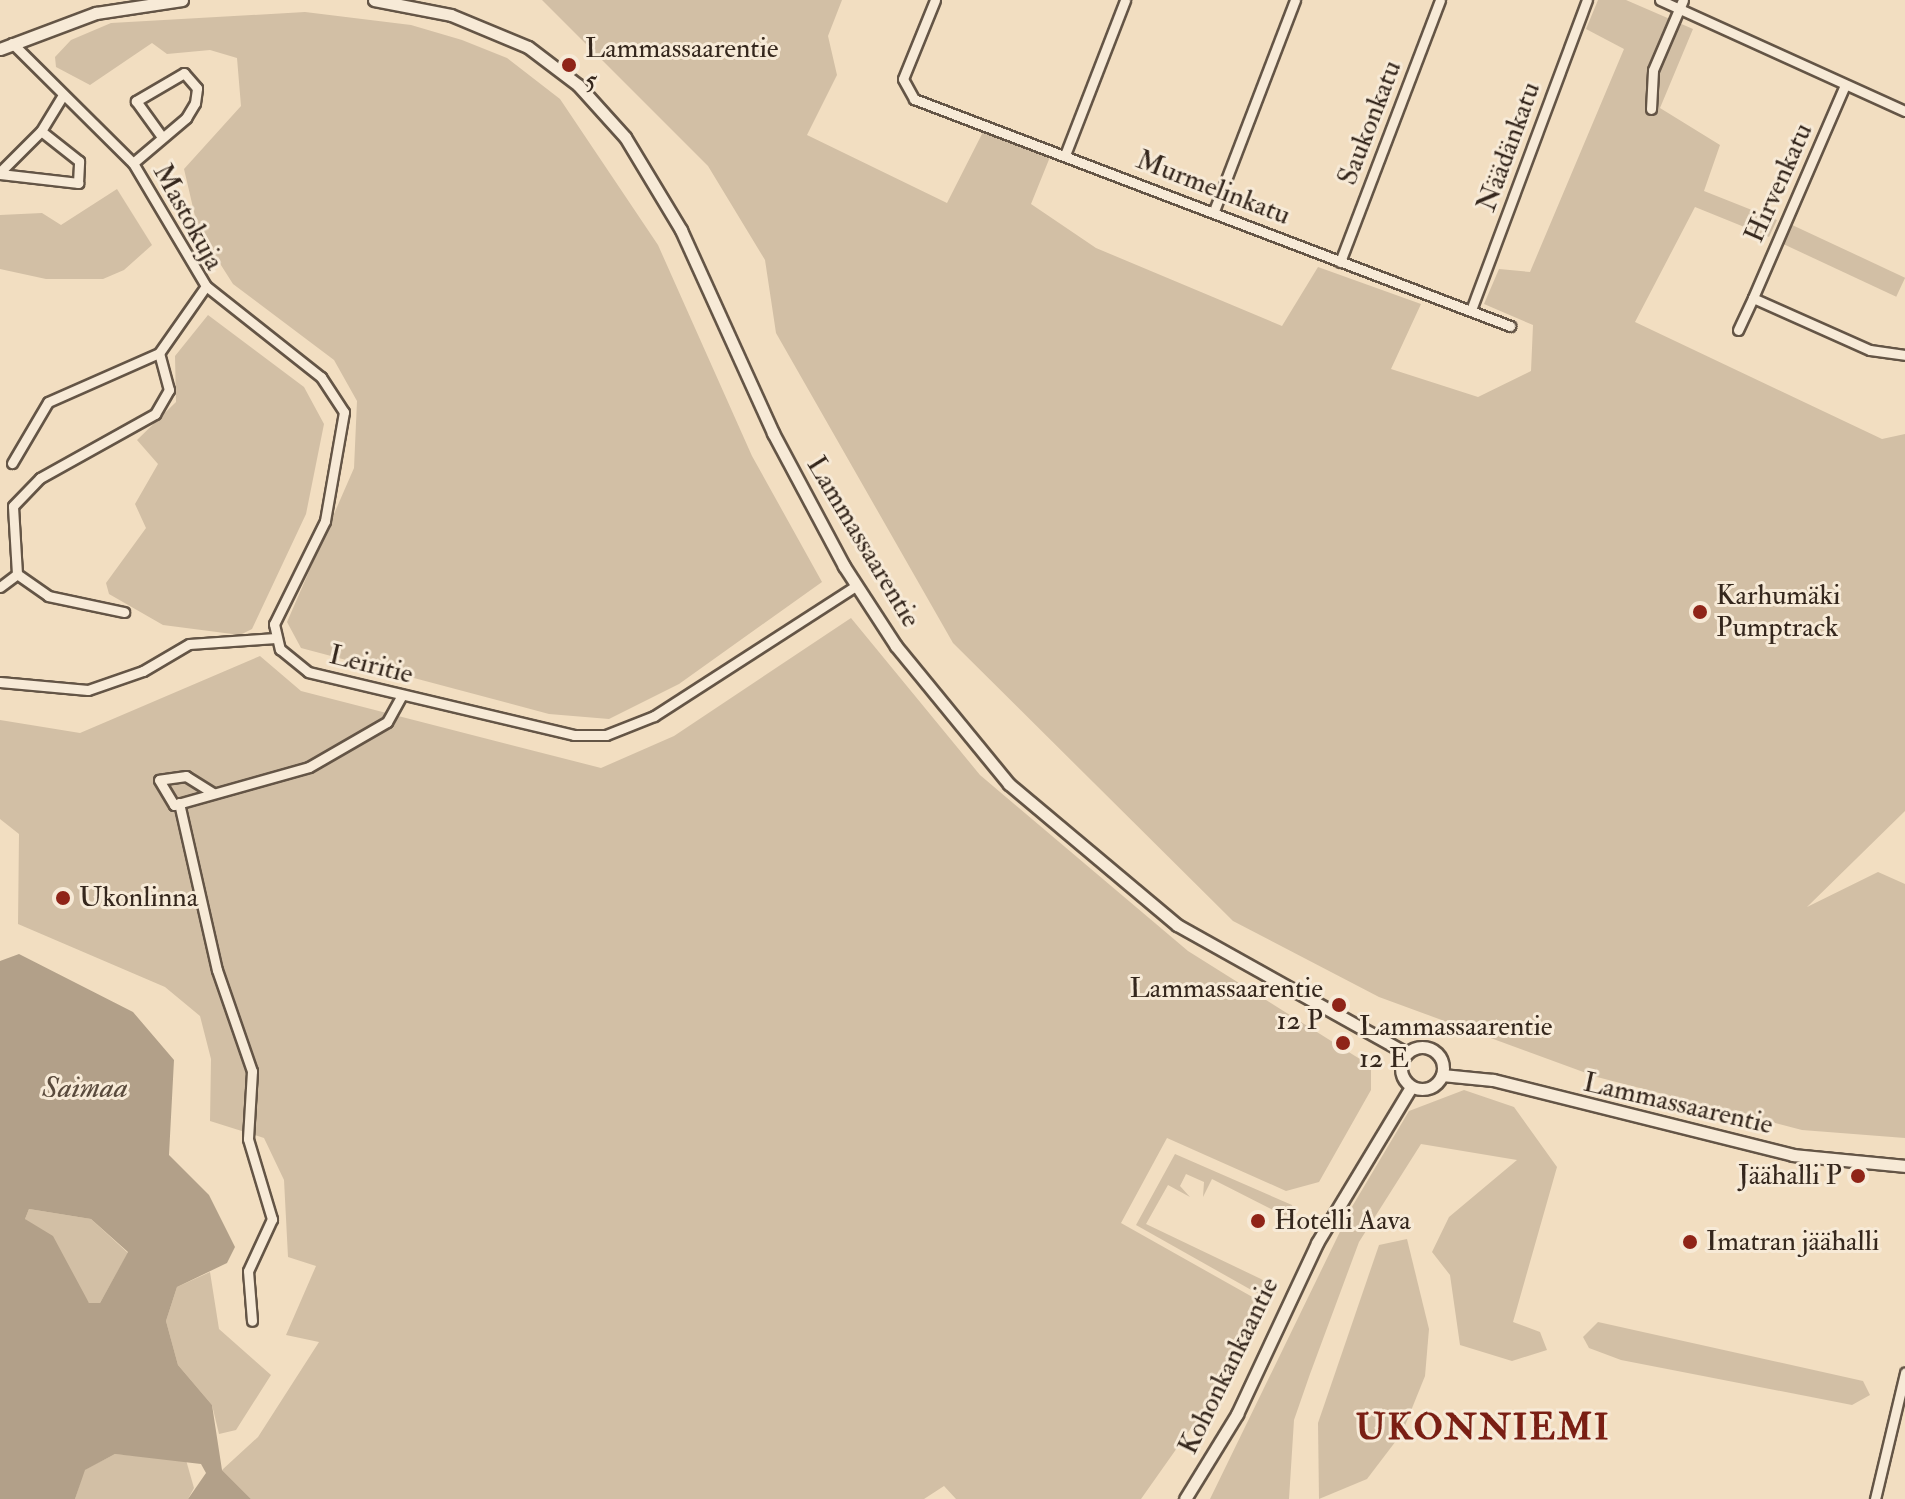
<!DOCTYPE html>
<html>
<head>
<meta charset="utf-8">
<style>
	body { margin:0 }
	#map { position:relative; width:1905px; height:1499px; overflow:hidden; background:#f2dec1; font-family:"IM FELL Double Pica",serif }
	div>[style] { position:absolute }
	.green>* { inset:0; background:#d2bfa5; transform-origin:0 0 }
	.water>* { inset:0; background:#b2a089 }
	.roads { filter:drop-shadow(2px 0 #645546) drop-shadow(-2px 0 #645546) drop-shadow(0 2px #645546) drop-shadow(0 -2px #645546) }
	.minor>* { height:9px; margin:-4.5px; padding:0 4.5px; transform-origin:4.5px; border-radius:4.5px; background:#f7ead7 }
	.tertiary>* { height:11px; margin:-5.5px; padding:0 5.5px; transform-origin:5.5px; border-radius:5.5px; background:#f7ead7 }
	.tertiary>.ring { margin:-5.5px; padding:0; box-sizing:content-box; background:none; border:11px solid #f7ead7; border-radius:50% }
	.dots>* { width:22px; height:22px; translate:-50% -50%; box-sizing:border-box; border:4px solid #f7ead7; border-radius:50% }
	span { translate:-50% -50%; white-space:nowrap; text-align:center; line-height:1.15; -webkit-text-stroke:6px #f7ead7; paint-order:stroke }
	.poi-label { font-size:28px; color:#35271d }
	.left { translate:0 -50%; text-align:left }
	.right { translate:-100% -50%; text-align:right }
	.street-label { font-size:28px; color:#35271d }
	.water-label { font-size:30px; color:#5a4b3d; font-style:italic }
	.district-label { font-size:36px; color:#7a1f14; font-weight:700; letter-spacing:2px }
</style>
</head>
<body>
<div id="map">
	<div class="green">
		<div style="clip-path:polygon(542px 0,842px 0,828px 36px,837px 75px,807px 135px,947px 203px,984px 130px,1050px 157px,1031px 204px,1096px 248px,1282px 326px,1318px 267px,1421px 304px,1391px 369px,1478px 397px,1531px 371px,1533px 325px,1484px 304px,1499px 269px,1530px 272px,1624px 49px,1586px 29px,1598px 0,1626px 0,1693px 29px,1660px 108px,1720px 145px,1704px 191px,1777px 220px,1769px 237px,1695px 207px,1635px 322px,1882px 439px,1905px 434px,1905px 811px,1807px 907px,1878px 872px,1905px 884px,1905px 1138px,1802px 1130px,1597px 1077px,1379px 997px,1233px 921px,953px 643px,776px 333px,765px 260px,708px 166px)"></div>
		<div style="clip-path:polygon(305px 12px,411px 25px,462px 40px,507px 58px,560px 99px,658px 245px,752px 456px,822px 582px,679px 684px,609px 719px,549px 714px,301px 648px,287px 622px,354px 468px,357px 401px,334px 360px,233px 284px,198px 229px,184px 169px,241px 106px,237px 58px,210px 50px,167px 54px,152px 43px,90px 85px,56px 67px,55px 57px,71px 40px,111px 23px)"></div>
		<div style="clip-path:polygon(117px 189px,152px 245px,124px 270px,103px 279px,46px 279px,0 269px,0 215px,42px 213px,61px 225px)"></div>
		<div style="left:1790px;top:224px;width:127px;height:21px;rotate:25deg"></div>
		<div style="clip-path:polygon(208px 315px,304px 387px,324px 424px,306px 514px,252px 629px,240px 635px,163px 625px,109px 594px,106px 583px,146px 528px,135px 504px,158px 464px,137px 440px,176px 402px,175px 356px)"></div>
		<div style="clip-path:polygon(851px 618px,980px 775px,1188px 951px,1371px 1066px,1371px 1090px,1319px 1182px,1286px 1191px,1167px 1138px,1121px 1223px,1256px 1299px,1201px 1414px,1141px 1499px,956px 1499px,944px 1486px,924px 1499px,251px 1499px,222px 1470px,258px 1437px,319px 1342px,286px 1335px,316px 1266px,288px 1257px,284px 1180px,264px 1138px,210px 1121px,211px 1059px,200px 1016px,165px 987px,18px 924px,19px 834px,0 819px,0 720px,80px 733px,260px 656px,301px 691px,601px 768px,674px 736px)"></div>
		<div style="clip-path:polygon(1464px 1090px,1514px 1107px,1557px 1167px,1513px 1322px,1540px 1332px,1547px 1350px,1512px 1361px,1460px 1345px,1450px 1275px,1432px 1252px,1449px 1217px,1517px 1160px,1421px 1144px,1359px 1242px,1310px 1374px,1294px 1420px,1289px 1499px,1210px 1499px,1353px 1205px,1409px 1111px)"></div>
		<div style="clip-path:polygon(1175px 1154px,1292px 1205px,1294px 1215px,1283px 1215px,1212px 1179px,1203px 1197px,1204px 1182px,1186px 1174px,1180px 1186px,1190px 1197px,1168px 1185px,1146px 1224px,1261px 1279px,1269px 1284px,1262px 1296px,1136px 1225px)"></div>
		<div style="clip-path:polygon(29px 1209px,91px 1219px,128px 1253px,100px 1303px,89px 1303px,25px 1219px)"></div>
		<div style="clip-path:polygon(1407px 1239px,1429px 1329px,1425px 1376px,1402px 1433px,1367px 1479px,1319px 1499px,1318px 1423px,1379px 1245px)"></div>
		<div style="clip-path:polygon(210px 1272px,219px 1329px,271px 1375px,236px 1430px,219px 1434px,212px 1405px,178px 1365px,166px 1321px,177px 1287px)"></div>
		<div style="clip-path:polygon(1598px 1322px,1863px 1381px,1870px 1395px,1852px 1405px,1621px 1360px,1589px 1348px,1583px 1337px)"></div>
		<div style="clip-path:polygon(115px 1454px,186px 1460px,194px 1488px,188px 1499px,75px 1499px,84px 1470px)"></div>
	</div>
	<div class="water">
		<div style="clip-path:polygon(evenodd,19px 954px,133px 1012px,174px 1060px,169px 1155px,209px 1195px,235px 1247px,227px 1263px,177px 1287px,166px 1321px,178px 1365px,212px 1405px,222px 1470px,251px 1499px,188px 1499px,206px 1473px,201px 1464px,115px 1454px,85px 1470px,75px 1499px,0 1499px,0 961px,19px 954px,29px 1209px,91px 1219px,128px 1252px,100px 1303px,89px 1303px,53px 1236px,25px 1219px,29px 1209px)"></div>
	</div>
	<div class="roads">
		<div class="minor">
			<div style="left:935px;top:0;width:85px;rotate:112.1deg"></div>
			<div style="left:903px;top:79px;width:23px;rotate:61deg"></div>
			<div style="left:914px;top:99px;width:638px;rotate:20.85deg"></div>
			<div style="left:1660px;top:0;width:269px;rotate:24.4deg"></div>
			<div style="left:12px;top:43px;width:170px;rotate:44.8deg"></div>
			<div style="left:133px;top:163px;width:143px;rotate:59.3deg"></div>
			<div style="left:206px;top:286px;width:82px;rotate:125deg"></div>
			<div style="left:159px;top:353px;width:121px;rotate:156.2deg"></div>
			<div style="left:48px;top:402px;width:71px;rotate:120.5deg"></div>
			<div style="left:1845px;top:85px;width:232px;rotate:113.4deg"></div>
			<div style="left:1753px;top:298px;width:128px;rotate:24deg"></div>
			<div style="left:1870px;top:350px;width:35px;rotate:8deg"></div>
			<div style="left:1651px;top:109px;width:39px;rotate:-87deg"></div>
			<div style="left:1653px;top:70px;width:76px;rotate:-66.8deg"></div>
			<div style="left:1065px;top:155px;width:166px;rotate:-68.8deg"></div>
			<div style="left:133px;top:163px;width:70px;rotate:-40.3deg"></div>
			<div style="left:186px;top:118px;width:17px;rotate:-59deg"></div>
			<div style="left:195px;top:103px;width:15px;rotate:-82deg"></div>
			<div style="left:197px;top:88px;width:20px;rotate:-131deg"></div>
			<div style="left:184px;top:73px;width:56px;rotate:149.7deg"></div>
			<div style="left:136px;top:101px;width:44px;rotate:54.2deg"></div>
			<div style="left:0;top:172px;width:58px;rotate:-45deg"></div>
			<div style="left:41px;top:131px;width:42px;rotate:-58.6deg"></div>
			<div style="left:0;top:174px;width:79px;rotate:6.6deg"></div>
			<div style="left:78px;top:183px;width:22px;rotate:-87deg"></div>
			<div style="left:79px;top:161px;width:48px;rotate:-141.7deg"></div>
			<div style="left:1214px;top:211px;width:226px;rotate:-69deg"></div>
			<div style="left:1340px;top:262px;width:280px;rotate:-69.1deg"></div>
			<div style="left:206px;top:286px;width:147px;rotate:38.4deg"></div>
			<div style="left:321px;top:377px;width:42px;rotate:56.7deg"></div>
			<div style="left:344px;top:412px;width:111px;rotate:99.9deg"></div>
			<div style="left:325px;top:521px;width:115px;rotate:116.3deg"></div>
			<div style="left:274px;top:624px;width:26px;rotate:77deg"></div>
			<div style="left:280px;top:649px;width:36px;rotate:39deg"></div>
			<div style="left:308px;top:672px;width:273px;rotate:13.3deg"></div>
			<div style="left:574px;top:735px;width:32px"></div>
			<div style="left:606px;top:735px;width:52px;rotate:-21.6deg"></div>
			<div style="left:654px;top:716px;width:240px;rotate:-32.8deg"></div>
			<div style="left:1471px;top:310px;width:331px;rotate:-69.5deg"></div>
			<div style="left:1738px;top:330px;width:35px;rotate:-65deg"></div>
			<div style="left:17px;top:574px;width:38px;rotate:35deg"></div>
			<div style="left:48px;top:596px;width:78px;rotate:11.9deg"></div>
			<div style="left:0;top:587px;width:21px;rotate:-37deg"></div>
			<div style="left:17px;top:574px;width:68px;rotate:-93.4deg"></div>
			<div style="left:13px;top:506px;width:39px;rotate:-46deg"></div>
			<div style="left:40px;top:478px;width:132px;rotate:-29.1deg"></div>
			<div style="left:155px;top:414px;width:28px;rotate:-60deg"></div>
			<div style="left:169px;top:390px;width:38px;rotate:-105deg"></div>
			<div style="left:0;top:682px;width:88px;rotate:5.2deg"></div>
			<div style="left:88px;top:690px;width:58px;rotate:-19.1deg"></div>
			<div style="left:143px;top:671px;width:53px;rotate:-30.4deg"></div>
			<div style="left:189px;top:644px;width:87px;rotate:-3.9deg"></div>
			<div style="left:213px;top:793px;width:32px;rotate:-148deg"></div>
			<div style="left:186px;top:776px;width:27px;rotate:172deg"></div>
			<div style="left:159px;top:780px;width:29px;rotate:59deg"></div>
			<div style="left:174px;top:805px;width:140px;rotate:-15.7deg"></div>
			<div style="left:309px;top:767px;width:90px;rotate:-30deg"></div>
			<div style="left:387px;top:722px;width:31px;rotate:-61deg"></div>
			<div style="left:179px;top:803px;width:171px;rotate:77.2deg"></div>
			<div style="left:217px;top:970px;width:107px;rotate:70.9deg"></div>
			<div style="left:252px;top:1071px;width:68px;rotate:93.4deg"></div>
			<div style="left:248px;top:1139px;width:84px;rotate:73.3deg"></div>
			<div style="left:272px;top:1219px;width:57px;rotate:114.8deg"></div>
			<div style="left:248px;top:1271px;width:50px;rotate:85.4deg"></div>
			<div style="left:1875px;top:1499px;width:130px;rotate:-76.6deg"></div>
		</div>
		<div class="tertiary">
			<div style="left:374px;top:0;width:78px;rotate:11deg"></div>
			<div style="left:451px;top:15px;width:83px;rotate:22.6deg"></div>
			<div style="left:528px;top:47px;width:63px;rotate:37.2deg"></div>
			<div style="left:578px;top:85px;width:70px;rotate:47.9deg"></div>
			<div style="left:625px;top:137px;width:109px;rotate:58.9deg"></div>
			<div style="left:681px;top:230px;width:223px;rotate:65.6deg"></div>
			<div style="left:773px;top:433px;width:151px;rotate:61.9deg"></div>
			<div style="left:844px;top:566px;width:95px;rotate:57deg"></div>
			<div style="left:896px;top:646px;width:178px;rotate:50.7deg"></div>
			<div style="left:1009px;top:784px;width:219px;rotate:40deg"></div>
			<div style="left:1177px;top:925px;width:262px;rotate:29.2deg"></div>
			<div style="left:0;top:49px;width:103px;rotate:-20.6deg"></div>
			<div style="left:96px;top:13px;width:87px;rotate:-8.6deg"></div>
			<div class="ring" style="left:1401px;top:1047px;width:31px;height:31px"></div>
			<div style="left:1442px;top:1075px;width:51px;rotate:5.6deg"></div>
			<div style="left:1493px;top:1080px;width:309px;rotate:14deg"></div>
			<div style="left:1793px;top:1155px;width:113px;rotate:5.6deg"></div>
			<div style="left:1185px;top:1499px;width:100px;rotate:-58.5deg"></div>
			<div style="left:1237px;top:1414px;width:189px;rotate:-64.9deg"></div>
			<div style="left:1317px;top:1243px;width:182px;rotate:-58.9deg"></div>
		</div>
	</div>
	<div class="dots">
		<div style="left:569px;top:65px;background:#8f2418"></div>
		<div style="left:1700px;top:612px;background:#8f2418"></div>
		<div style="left:63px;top:898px;background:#8f2418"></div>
		<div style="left:1339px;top:1005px;background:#8f2418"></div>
		<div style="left:1343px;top:1043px;background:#8f2418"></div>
		<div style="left:1858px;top:1176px;background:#8f2418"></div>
		<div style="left:1258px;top:1221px;background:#8f2418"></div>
		<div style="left:1690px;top:1242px;background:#8f2418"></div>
	</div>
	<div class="poi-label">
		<span class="left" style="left:585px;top:65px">Lammassaarentie<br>5</span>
		<span class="left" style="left:1716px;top:612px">Karhumäki<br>Pumptrack</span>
		<span class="left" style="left:79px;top:898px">Ukonlinna</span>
		<span class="right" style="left:1323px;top:1005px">Lammassaarentie<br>12 P</span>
		<span class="left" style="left:1359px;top:1043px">Lammassaarentie<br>12 E</span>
		<span class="right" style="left:1842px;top:1176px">Jäähalli P</span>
		<span class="left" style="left:1274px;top:1221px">Hotelli Aava</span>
		<span class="left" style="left:1706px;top:1242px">Imatran jäähalli</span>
	</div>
	<div class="street-label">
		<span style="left:1370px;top:123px;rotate:-69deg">Saukonkatu</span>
		<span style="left:1509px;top:147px;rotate:-70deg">Näädänkatu</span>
		<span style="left:1779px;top:183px;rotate:-66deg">Hirvenkatu</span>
		<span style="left:1213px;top:188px;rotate:21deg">Murmelinkatu</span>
		<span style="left:188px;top:217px;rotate:61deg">Mastokuja</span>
		<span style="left:863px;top:542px;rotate:59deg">Lammassaarentie</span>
		<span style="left:371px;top:665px;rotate:14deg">Leiritie</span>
		<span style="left:1678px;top:1104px;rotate:13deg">Lammassaarentie</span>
		<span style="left:1229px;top:1366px;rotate:-64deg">Kohonkankaantie</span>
	</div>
	<div class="water-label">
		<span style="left:85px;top:1088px">Saimaa</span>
	</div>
	<div class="district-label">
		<span style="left:1483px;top:1428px">UKONNIEMI</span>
	</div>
</div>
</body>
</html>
